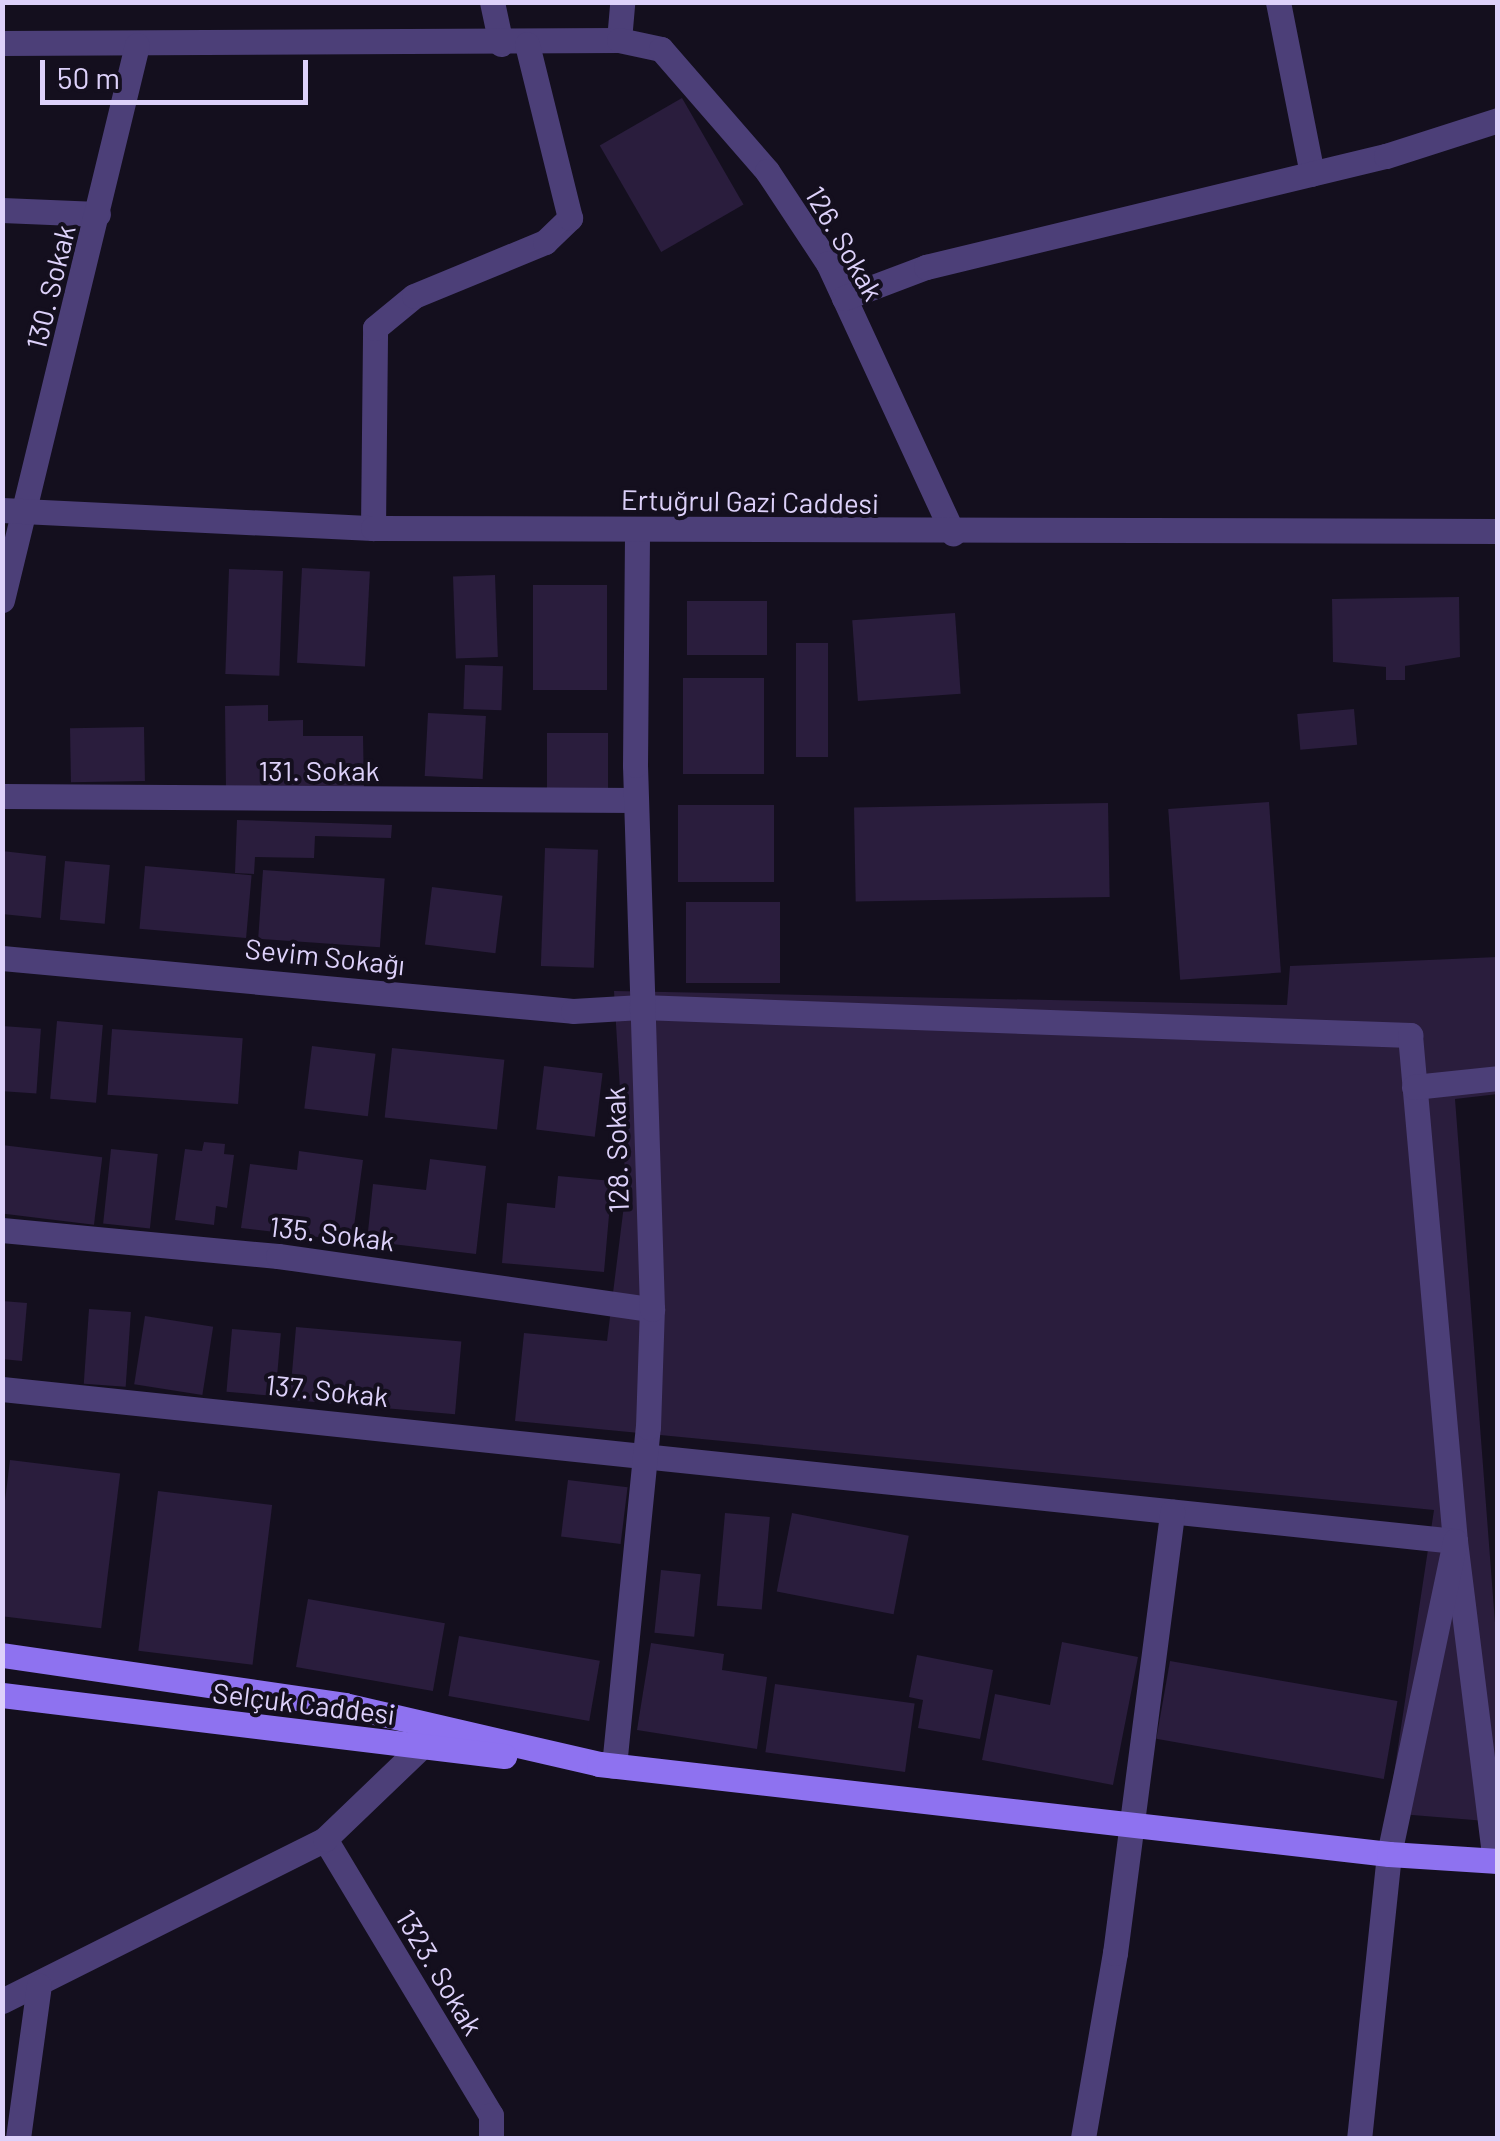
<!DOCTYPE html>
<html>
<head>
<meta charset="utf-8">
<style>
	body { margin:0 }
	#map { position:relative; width:1500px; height:2141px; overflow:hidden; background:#140f1e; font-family:Barlow,sans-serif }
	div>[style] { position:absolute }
	.building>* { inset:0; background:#2a1d3d; transform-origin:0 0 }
	.minor>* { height:25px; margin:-12.5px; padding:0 12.5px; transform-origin:12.5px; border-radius:12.5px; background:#4c3f78 }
	.tertiary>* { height:25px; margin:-12.5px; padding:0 12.5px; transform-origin:12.5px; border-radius:12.5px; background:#4c3f78 }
	.secondary>* { height:25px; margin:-12.5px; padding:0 12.5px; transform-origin:12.5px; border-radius:12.5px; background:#8e72f0 }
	span { translate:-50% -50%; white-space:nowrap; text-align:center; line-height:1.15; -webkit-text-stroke:8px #140f1e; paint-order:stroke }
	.street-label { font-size:28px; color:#ddd1fa }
	.frame { position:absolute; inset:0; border:5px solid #ddd1fa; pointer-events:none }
	.scale { position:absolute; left:40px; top:60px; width:268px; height:45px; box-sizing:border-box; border:5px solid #ddd1fa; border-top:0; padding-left:12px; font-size:30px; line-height:35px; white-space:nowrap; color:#ddd1fa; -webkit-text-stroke:8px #140f1e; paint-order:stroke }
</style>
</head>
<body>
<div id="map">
	<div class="building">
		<div style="left:682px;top:98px;width:123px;height:95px;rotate:60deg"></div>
		<div style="left:302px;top:568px;width:68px;height:95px;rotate:3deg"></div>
		<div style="left:229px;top:569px;width:54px;height:105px;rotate:2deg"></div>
		<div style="left:495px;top:575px;width:82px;height:42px;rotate:88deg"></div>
		<div style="left:533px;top:585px;width:74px;height:105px"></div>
		<div style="clip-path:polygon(1459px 597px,1460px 657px,1405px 666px,1405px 680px,1386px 680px,1386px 667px,1333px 662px,1332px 599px)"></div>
		<div style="left:687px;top:601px;width:80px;height:54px"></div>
		<div style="left:955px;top:613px;width:81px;height:103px;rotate:86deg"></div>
		<div style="left:796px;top:643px;width:32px;height:114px"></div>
		<div style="left:465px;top:665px;width:38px;height:44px;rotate:2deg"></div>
		<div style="left:683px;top:678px;width:81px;height:96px"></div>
		<div style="clip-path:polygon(268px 705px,268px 721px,303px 720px,303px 736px,363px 736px,364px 789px,226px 790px,225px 706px)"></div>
		<div style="left:1354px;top:709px;width:36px;height:57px;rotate:85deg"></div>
		<div style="left:428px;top:713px;width:58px;height:63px;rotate:3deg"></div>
		<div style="left:144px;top:727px;width:54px;height:74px;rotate:89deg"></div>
		<div style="left:547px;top:733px;width:61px;height:57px"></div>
		<div style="left:1269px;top:802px;width:171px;height:101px;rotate:86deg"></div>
		<div style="left:1108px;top:803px;width:94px;height:254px;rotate:89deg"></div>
		<div style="left:678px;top:805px;width:96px;height:77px"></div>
		<div style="clip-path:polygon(237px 820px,392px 825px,391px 838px,315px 836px,314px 858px,255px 857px,254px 874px,235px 873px)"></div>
		<div style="left:545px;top:848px;width:53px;height:118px;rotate:2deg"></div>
		<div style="clip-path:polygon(2px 851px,46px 856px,41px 918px,2px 914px)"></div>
		<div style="left:65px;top:861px;width:45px;height:59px;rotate:5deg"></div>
		<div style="left:145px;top:866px;width:107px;height:63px;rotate:5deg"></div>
		<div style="left:263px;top:870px;width:122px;height:69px;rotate:4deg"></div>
		<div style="left:432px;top:887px;width:71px;height:58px;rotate:7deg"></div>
		<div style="left:780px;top:902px;width:81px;height:94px;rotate:90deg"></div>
		<div style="clip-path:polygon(1498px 957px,1498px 1094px,1455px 1099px,1498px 1662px,1498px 1822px,1388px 1813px,1434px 1510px,515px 1421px,524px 1333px,607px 1341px,626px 1189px,614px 991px,1287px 1005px,1290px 966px)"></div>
		<div style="left:57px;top:1021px;width:46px;height:78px;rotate:5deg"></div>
		<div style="left:2px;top:1026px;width:39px;height:65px;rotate:4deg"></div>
		<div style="left:112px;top:1029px;width:131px;height:66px;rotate:4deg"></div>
		<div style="left:312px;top:1046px;width:64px;height:63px;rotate:7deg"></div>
		<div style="left:392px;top:1048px;width:113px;height:70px;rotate:6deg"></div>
		<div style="left:544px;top:1066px;width:59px;height:64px;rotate:7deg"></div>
		<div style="clip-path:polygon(204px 1142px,225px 1144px,224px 1154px,234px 1155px,227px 1208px,216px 1206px,214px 1225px,175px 1220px,185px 1149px,202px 1151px)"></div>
		<div style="left:2px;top:1145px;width:101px;height:68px;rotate:7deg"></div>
		<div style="left:111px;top:1149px;width:47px;height:75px;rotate:6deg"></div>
		<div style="clip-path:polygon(299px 1151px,363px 1160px,352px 1241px,241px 1228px,250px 1164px,297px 1170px)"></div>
		<div style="clip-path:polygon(430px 1159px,486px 1166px,476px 1254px,367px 1241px,373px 1184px,426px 1190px)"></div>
		<div style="clip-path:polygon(558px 1176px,612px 1181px,604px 1272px,502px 1263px,507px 1203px,555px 1208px)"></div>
		<div style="clip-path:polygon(2px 1301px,27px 1303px,22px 1361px,2px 1359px)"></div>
		<div style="left:89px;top:1309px;width:42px;height:75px;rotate:4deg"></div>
		<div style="left:145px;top:1316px;width:69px;height:69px;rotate:9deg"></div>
		<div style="left:296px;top:1327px;width:166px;height:73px;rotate:5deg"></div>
		<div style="left:232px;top:1329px;width:49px;height:63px;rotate:5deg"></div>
		<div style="left:10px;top:1460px;width:111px;height:156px;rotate:7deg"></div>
		<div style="left:568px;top:1480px;width:60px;height:57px;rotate:7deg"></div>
		<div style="left:158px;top:1491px;width:115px;height:161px;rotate:7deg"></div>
		<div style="left:725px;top:1513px;width:45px;height:93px;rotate:5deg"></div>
		<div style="left:792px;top:1513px;width:119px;height:80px;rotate:11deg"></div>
		<div style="left:661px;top:1570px;width:40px;height:63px;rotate:6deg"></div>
		<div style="left:308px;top:1599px;width:139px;height:69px;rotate:10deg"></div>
		<div style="left:459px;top:1636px;width:143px;height:61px;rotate:10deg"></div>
		<div style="clip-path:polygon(1062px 1642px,1138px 1657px,1113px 1785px,982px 1760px,995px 1694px,1050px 1705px)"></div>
		<div style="clip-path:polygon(651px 1643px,724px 1654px,722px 1670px,767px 1677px,757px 1749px,637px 1730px)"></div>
		<div style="clip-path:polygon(917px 1655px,993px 1670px,980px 1739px,918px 1728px,923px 1700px,909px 1697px)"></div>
		<div style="left:1170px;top:1661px;width:231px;height:79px;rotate:10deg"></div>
		<div style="left:775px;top:1684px;width:141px;height:69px;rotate:8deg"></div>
	</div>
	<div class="minor">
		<div style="left:492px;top:2px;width:43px;rotate:77.9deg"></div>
		<div style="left:1278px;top:2px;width:175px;rotate:78.8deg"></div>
		<div style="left:619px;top:40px;width:38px;rotate:-85deg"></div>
		<div style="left:2px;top:43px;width:617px;rotate:-0.28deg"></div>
		<div style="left:619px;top:40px;width:43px;rotate:12.1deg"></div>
		<div style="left:661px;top:49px;width:162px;rotate:49deg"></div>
		<div style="left:767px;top:171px;width:110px;rotate:56.5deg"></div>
		<div style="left:828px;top:263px;width:298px;rotate:65.2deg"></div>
		<div style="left:2px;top:210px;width:96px;rotate:2.4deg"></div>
		<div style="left:844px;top:298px;width:88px;rotate:-20.7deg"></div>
		<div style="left:926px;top:267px;width:473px;rotate:-13.6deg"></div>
		<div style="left:1386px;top:156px;width:118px;rotate:-17.8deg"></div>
		<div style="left:373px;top:528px;width:200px;rotate:-89.4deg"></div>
		<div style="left:375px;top:328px;width:50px;rotate:-39.4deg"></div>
		<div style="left:414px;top:296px;width:142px;rotate:-22.4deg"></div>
		<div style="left:545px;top:242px;width:35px;rotate:-44deg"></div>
		<div style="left:570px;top:218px;width:179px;rotate:-103.9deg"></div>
		<div style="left:2px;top:600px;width:571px;rotate:-76.33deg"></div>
		<div style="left:2px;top:796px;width:634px;rotate:0.36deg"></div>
		<div style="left:2px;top:958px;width:573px;rotate:5.3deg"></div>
		<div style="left:573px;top:1011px;width:68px;rotate:-3.4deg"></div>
		<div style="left:641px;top:1007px;width:770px;rotate:2.09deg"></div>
		<div style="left:1410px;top:1035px;width:508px;rotate:84.92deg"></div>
		<div style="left:1455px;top:1541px;width:322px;rotate:82.9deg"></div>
		<div style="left:1414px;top:1087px;width:84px;rotate:-6.1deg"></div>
		<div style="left:2px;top:1230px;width:277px;rotate:5.4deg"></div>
		<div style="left:278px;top:1256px;width:378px;rotate:8.1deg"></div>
		<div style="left:2px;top:1389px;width:1461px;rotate:5.97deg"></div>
		<div style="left:1455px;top:1541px;width:320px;rotate:101.9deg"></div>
		<div style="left:1389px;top:1854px;width:286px;rotate:96deg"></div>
		<div style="left:614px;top:1766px;width:341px;rotate:-84.3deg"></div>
		<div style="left:648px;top:1427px;width:118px;rotate:-88.1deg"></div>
		<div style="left:652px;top:1309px;width:544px;rotate:-91.79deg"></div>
		<div style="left:635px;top:765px;width:236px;rotate:-89.5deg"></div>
		<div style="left:325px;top:1839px;width:322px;rotate:59deg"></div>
		<div style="left:491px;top:2115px;width:23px;rotate:90deg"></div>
		<div style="left:2px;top:2001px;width:361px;rotate:-26.6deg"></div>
		<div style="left:325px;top:1839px;width:132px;rotate:-43.8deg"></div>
		<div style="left:18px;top:2138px;width:154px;rotate:-82.2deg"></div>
		<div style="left:1083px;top:2138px;width:188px;rotate:-80.2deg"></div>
		<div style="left:1115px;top:1953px;width:445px;rotate:-82.6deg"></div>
	</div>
	<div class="tertiary">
		<div style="left:2px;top:510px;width:371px;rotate:2.8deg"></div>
		<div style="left:373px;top:528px;width:1125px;rotate:0.15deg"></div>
	</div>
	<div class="secondary">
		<div style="left:2px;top:1655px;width:346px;rotate:8.3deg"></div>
		<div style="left:344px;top:1705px;width:262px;rotate:13deg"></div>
		<div style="left:599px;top:1764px;width:795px;rotate:6.5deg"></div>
		<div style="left:1389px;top:1854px;width:109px;rotate:3.7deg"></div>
		<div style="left:2px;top:1695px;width:506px;rotate:6.93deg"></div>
	</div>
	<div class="street-label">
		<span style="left:845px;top:243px;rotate:60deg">126. Sokak</span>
		<span style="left:50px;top:287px;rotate:-76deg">130. Sokak</span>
		<span style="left:750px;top:501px;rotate:1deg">Ertuğrul Gazi Caddesi</span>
		<span style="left:319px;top:770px">131. Sokak</span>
		<span style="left:325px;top:956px;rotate:6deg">Sevim Sokağı</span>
		<span style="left:616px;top:1150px;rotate:-92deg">128. Sokak</span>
		<span style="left:332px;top:1233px;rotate:7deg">135. Sokak</span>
		<span style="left:327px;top:1390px;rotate:6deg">137. Sokak</span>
		<span style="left:304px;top:1703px;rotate:7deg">Selçuk Caddesi</span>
		<span style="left:440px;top:1972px;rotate:59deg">1323. Sokak</span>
	</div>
	<div class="frame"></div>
	<div class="scale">50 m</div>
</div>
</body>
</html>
